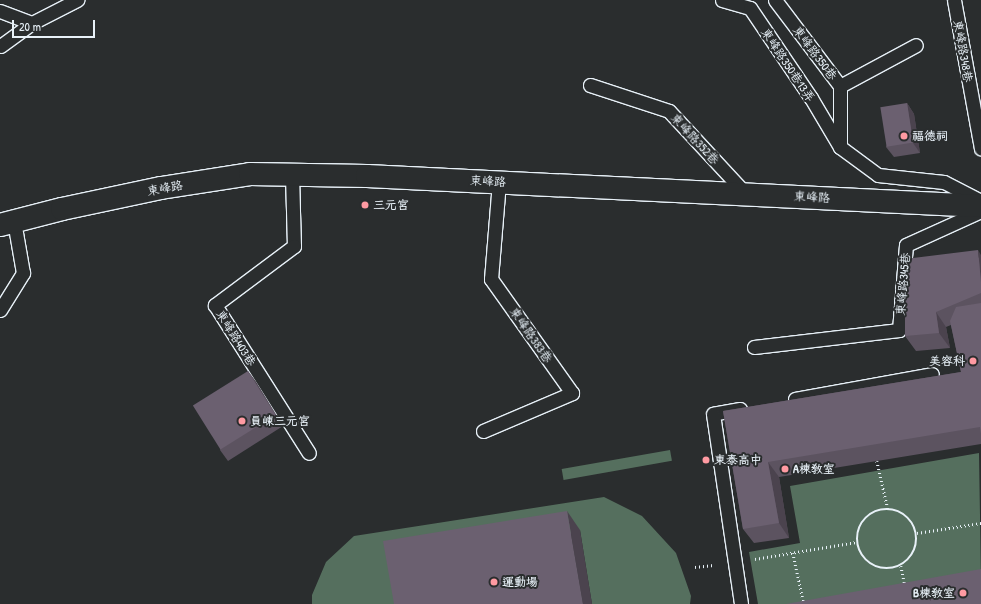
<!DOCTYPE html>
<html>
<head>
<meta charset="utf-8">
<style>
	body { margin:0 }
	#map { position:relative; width:981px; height:604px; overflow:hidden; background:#2a2d2e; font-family:"Patrick Hand","LXGW WenKai TC",sans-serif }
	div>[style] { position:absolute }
	.green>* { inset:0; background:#556f5e; transform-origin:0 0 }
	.path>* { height:2.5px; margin-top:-1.25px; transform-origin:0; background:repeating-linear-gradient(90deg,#e8f1f8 0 1px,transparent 0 4px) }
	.path>.ring { margin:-1.25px; padding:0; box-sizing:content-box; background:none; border:2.5px solid #e8f1f8; border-radius:50% }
	.roads { filter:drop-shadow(1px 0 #e8f1f8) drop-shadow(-1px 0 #e8f1f8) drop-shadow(0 1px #e8f1f8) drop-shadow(0 -1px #e8f1f8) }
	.service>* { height:13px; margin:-6.5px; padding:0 6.5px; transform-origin:6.5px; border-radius:6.5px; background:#2a2d2e }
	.secondary>* { height:22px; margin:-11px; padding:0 11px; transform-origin:11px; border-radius:11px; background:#2a2d2e }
	.wall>* { inset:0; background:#5c5360 }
	.shaded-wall>* { inset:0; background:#4b434e }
	.building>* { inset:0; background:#6b6070; transform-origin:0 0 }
	.dots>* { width:11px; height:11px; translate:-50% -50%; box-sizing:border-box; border:2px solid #2a2d2e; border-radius:50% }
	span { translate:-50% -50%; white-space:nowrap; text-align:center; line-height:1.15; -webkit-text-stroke:4px #2a2d2e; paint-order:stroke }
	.street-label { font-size:12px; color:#e8f1f8 }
	.poi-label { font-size:12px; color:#e8f1f8; font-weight:700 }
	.left { translate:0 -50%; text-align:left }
	.right { translate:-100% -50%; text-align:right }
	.scale { position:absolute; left:12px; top:20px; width:83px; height:18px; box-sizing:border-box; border:2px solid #e8f1f8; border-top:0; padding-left:5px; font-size:12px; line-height:14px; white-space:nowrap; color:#e8f1f8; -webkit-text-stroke:3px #2a2d2e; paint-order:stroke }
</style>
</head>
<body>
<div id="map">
	<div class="green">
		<div style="left:670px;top:450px;width:11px;height:110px;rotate:80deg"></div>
		<div style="clip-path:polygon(979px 453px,981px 578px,834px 604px,758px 604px,749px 552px,800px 543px,790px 486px)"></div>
		<div style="clip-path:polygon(604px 497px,642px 516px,676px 553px,691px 596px,690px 604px,592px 604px,580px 530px,403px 604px,312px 604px,312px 595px,326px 562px,354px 536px)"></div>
	</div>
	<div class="path">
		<div style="left:877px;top:461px;width:49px;rotate:77.1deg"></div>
		<div class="ring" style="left:857px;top:509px;width:57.5px;height:57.5px"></div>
		<div style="left:917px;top:533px;width:65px;rotate:-8.9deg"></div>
		<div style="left:793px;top:553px;width:52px;rotate:77.8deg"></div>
		<div style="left:755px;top:559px;width:103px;rotate:-9.5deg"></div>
		<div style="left:901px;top:566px;width:19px;rotate:78deg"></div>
		<div style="left:695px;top:567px;width:19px;rotate:-6deg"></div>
	</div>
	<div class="roads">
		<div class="service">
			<div style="left:722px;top:0;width:29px;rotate:16deg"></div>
			<div style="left:750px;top:8px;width:109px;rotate:55.9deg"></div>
			<div style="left:811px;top:98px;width:57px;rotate:59.4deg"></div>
			<div style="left:775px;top:0;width:108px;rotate:52.9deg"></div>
			<div style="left:840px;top:86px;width:61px;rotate:90deg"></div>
			<div style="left:840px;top:147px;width:47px;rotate:36.4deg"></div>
			<div style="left:878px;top:175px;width:66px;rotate:6.1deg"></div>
			<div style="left:944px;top:182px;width:42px;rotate:27.2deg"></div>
			<div style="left:954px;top:0;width:151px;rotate:79.7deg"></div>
			<div style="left:0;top:11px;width:34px;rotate:21deg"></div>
			<div style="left:32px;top:23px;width:39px;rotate:144deg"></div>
			<div style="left:32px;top:23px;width:51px;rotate:-27.1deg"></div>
			<div style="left:590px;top:85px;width:83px;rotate:18.2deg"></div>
			<div style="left:669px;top:111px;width:112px;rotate:47.2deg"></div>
			<div style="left:840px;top:86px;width:86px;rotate:-28.3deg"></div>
			<div style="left:292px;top:175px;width:71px;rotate:88.4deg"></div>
			<div style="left:294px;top:246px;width:99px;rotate:143.2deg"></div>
			<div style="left:215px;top:305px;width:175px;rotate:57.6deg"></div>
			<div style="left:0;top:310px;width:44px;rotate:-58.1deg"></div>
			<div style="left:23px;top:273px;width:53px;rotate:-99.8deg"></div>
			<div style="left:754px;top:347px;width:146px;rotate:-6.7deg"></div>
			<div style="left:899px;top:330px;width:85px;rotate:-85.3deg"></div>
			<div style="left:906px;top:245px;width:82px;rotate:-24.4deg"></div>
			<div style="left:795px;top:399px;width:139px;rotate:-10.3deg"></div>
			<div style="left:740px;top:409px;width:27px;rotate:170deg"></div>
			<div style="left:713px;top:414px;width:192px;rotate:81.6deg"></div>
			<div style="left:483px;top:431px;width:97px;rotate:-23.1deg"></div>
			<div style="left:572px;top:393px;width:140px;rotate:-125.4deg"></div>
			<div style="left:491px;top:279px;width:97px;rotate:-85.3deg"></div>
		</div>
		<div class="secondary">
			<div style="left:0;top:225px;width:64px;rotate:-14.5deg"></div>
			<div style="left:62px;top:209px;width:101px;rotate:-12deg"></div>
			<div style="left:161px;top:188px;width:90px;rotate:-8.9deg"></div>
			<div style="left:250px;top:174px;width:117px;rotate:1deg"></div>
			<div style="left:367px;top:176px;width:615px;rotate:2.8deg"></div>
		</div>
	</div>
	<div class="wall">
		<div style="clip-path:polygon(907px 103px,914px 114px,920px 153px,894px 157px,886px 147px)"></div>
		<div style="clip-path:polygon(981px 255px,981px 444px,779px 477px,789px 538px,754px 543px,743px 529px,723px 411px,961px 372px,951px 325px,946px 327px,950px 348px,916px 351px,905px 336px)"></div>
		<div style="clip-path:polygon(248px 371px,256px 382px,283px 426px,228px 461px,220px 450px)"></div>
	</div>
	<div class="shaded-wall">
		<div style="clip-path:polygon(907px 103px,914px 114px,920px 153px,913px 143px)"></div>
		<div style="clip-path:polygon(978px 250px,981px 255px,981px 282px)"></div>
		<div style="clip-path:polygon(936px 312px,946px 327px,950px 348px,939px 333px)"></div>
		<div style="clip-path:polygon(248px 371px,256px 382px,283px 426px)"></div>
		<div style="clip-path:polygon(768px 462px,779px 477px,789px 538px,779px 523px)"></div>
		<div style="clip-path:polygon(567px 511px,580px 530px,592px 604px,583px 604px)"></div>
	</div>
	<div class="building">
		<div style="left:907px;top:103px;width:40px;height:27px;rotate:81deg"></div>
		<div style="clip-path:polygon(978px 250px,981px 282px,981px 293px,936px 312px,939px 333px,905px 336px,905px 259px)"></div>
		<div style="clip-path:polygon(981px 303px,981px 434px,980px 427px,768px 462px,779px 523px,743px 529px,723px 411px,961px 372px,950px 321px,956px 307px)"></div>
		<div style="left:248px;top:371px;width:52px;height:65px;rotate:58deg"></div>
		<div style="clip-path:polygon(567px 511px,583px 604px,394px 604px,383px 541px)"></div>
		<div style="clip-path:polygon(981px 569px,981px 604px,786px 604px)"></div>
	</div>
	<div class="dots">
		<div style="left:904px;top:136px;background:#ff9aa2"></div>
		<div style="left:365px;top:205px;background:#ff9aa2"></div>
		<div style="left:973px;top:361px;background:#ff9aa2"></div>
		<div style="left:242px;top:421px;background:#ff9aa2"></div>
		<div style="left:706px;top:460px;background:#ff9aa2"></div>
		<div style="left:785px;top:469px;background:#ff9aa2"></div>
		<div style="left:494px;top:582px;background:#ff9aa2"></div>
		<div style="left:963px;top:593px;background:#ff9aa2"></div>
	</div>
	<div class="street-label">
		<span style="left:963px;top:51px;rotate:80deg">東峰路348巷</span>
		<span style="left:815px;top:53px;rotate:53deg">東峰路350巷</span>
		<span style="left:788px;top:65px;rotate:56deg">東峰路350巷13弄</span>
		<span style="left:695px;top:139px;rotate:47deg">東峰路352巷</span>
		<span style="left:488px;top:181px;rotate:3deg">東峰路</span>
		<span style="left:165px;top:188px;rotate:-10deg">東峰路</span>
		<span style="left:812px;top:197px;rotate:3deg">東峰路</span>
		<span style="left:903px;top:284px;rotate:-85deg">東峰路345巷</span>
		<span style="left:531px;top:335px;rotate:55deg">東峰路383巷</span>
		<span style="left:236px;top:338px;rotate:58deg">東峰路403巷</span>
	</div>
	<div class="poi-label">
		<span class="left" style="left:912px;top:136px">福德祠</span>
		<span class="left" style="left:373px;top:205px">三元宮</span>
		<span class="right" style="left:965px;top:361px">美容科</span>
		<span class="left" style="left:250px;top:421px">員崠三元宮</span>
		<span class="left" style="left:714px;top:460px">東泰高中</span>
		<span class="left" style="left:793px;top:469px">A棟教室</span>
		<span class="left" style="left:502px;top:582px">運動場</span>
		<span class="right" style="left:955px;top:593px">B棟教室</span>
	</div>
	<div class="scale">20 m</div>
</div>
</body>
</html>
